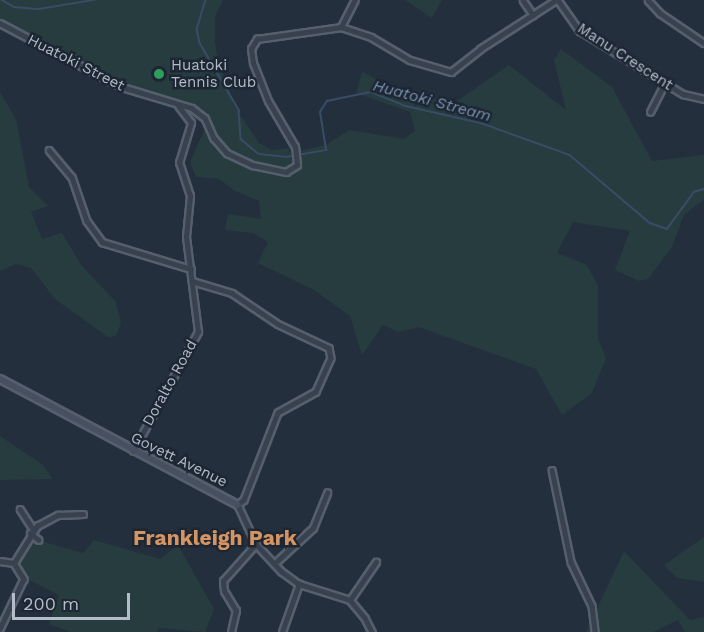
<!DOCTYPE html>
<html>
<head>
<meta charset="utf-8">
<style>
	body { margin:0 }
	#map { position:relative; width:704px; height:632px; overflow:hidden; background:#242f3e; font-family:"Work Sans",sans-serif }
	div>[style] { position:absolute }
	.green>* { inset:0; background:#263c3f }
	.stream>* { height:1.5px; margin:-0.75px; padding:0 0.75px; transform-origin:0.75px; border-radius:0.75px; background:#394c67 }
	.roads { filter:drop-shadow(2px 0 #565f6c) drop-shadow(-2px 0 #565f6c) drop-shadow(0 2px #565f6c) drop-shadow(0 -2px #565f6c) }
	.street>* { height:4.5px; margin:-2.25px; padding:0 2.25px; transform-origin:2.25px; border-radius:2.25px; background:#38414e }
	.secondary>* { height:6px; margin:-3px; padding:0 3px; transform-origin:3px; border-radius:3px; background:#465061 }
	.dots>* { width:16px; height:16px; translate:-50% -50%; box-sizing:border-box; border:3px solid #1d2633; border-radius:50% }
	span { translate:-50% -50%; white-space:nowrap; text-align:center; line-height:1.15; -webkit-text-stroke:5px #1d2633; paint-order:stroke }
	.street-label { font-size:15px; color:#b4bcc9 }
	.poi-label { font-size:15px; color:#b4bcc9 }
	.left { translate:0 -50%; text-align:left }
	.water-label { font-size:16px; color:#7c92b1; font-style:italic }
	.district-label { font-size:21px; color:#d59563; font-weight:700 }
	.scale { position:absolute; left:12px; top:593px; width:118px; height:27px; box-sizing:border-box; border:3px solid #b4bcc9; border-top:0; padding-left:8px; font-size:18px; line-height:21px; white-space:nowrap; color:#b4bcc9; -webkit-text-stroke:4px #1d2633; paint-order:stroke }
</style>
</head>
<body>
<div id="map">
	<div class="green">
		<div style="clip-path:polygon(0 0,223px 0,215px 16px,215px 42px,218px 61px,236px 109px,259px 143px,272px 150px,289px 148px,290px 153px,326px 145px,349px 130px,405px 139px,415px 130px,410px 112px,356px 93px,362px 72px,401px 91px,454px 103px,509px 65px,566px 110px,554px 60px,561px 49px,612px 87px,652px 161px,704px 155px,704px 199px,684px 215px,672px 247px,648px 279px,639px 281px,615px 270px,630px 231px,573px 222px,557px 253px,587px 265px,598px 286px,598px 339px,606px 358px,592px 393px,562px 415px,536px 369px,419px 327px,398px 332px,383px 325px,362px 355px,350px 316px,314px 290px,258px 263px,268px 242px,253px 233px,225px 230px,228px 214px,261px 219px,259px 201px,235px 191px,219px 179px,196px 177px,190px 162px,208px 122px,205px 113px,184px 100px,161px 99px,124px 87px,0 19px)"></div>
		<div style="clip-path:polygon(405px 0,442px 0,432px 18px)"></div>
		<div style="clip-path:polygon(0 92px,16px 119px,29px 187px,48px 206px,31px 212px,42px 239px,62px 233px,82px 266px,116px 302px,121px 323px,116px 336px,108px 337px,55px 299px,31px 268px,16px 264px,0 271px)"></div>
		<div style="clip-path:polygon(0 436px,43px 465px,53px 479px,0 480px)"></div>
		<div style="clip-path:polygon(704px 537px,704px 582px,677px 578px,664px 565px)"></div>
		<div style="clip-path:polygon(30px 538px,83px 553px,94px 540px,160px 559px,178px 545px,214px 609px,205px 632px,159px 628px,157px 632px,70px 632px,49px 624px,59px 595px,27px 579px,17px 562px)"></div>
		<div style="clip-path:polygon(624px 551px,690px 620px,704px 617px,704px 632px,685px 632px,678px 620px,653px 632px,586px 632px)"></div>
	</div>
	<div class="stream">
		<div style="left:2px;top:0;width:14px;rotate:30deg"></div>
		<div style="left:14px;top:7px;width:25px;rotate:5deg"></div>
		<div style="left:39px;top:9px;width:56px;rotate:-9.3deg"></div>
		<div style="left:206px;top:0;width:30px;rotate:107deg"></div>
		<div style="left:197px;top:29px;width:14px;rotate:78deg"></div>
		<div style="left:200px;top:43px;width:78px;rotate:59.8deg"></div>
		<div style="left:239px;top:110px;width:29px;rotate:86deg"></div>
		<div style="left:241px;top:139px;width:23px;rotate:40deg"></div>
		<div style="left:259px;top:154px;width:27px;rotate:6deg"></div>
		<div style="left:286px;top:157px;width:41px;rotate:-9.9deg"></div>
		<div style="left:326px;top:150px;width:38px;rotate:-99deg"></div>
		<div style="left:320px;top:112px;width:13px;rotate:-58deg"></div>
		<div style="left:327px;top:101px;width:45px;rotate:-11.6deg"></div>
		<div style="left:371px;top:92px;width:38px;rotate:22deg"></div>
		<div style="left:406px;top:106px;width:77px;rotate:12.8deg"></div>
		<div style="left:481px;top:123px;width:95px;rotate:19.8deg"></div>
		<div style="left:570px;top:155px;width:105px;rotate:40.4deg"></div>
		<div style="left:650px;top:223px;width:18px;rotate:19deg"></div>
		<div style="left:667px;top:229px;width:46px;rotate:-53.9deg"></div>
		<div style="left:694px;top:192px;width:10px;rotate:-17deg"></div>
	</div>
	<div class="roads">
		<div class="street">
			<div style="left:523px;top:0;width:18px;rotate:56deg"></div>
			<div style="left:558px;top:0;width:38px;rotate:55deg"></div>
			<div style="left:580px;top:31px;width:121px;rotate:31.5deg"></div>
			<div style="left:683px;top:94px;width:22px;rotate:13deg"></div>
			<div style="left:648px;top:0;width:18px;rotate:47deg"></div>
			<div style="left:660px;top:13px;width:53px;rotate:34.3deg"></div>
			<div style="left:0;top:23px;width:135px;rotate:27.9deg"></div>
			<div style="left:119px;top:86px;width:76px;rotate:16.8deg"></div>
			<div style="left:192px;top:108px;width:16px;rotate:38deg"></div>
			<div style="left:205px;top:118px;width:22px;rotate:66deg"></div>
			<div style="left:214px;top:138px;width:20px;rotate:49deg"></div>
			<div style="left:227px;top:153px;width:29px;rotate:25deg"></div>
			<div style="left:253px;top:165px;width:34px;rotate:12deg"></div>
			<div style="left:286px;top:172px;width:13px;rotate:-32deg"></div>
			<div style="left:297px;top:165px;width:18px;rotate:-96deg"></div>
			<div style="left:295px;top:147px;width:53px;rotate:-120.4deg"></div>
			<div style="left:268px;top:101px;width:41px;rotate:-111.5deg"></div>
			<div style="left:253px;top:63px;width:14px;rotate:-98deg"></div>
			<div style="left:251px;top:49px;width:12px;rotate:-59deg"></div>
			<div style="left:257px;top:39px;width:85px;rotate:-8.1deg"></div>
			<div style="left:341px;top:27px;width:32px;rotate:18deg"></div>
			<div style="left:371px;top:37px;width:45px;rotate:30.5deg"></div>
			<div style="left:410px;top:60px;width:43px;rotate:16.3deg"></div>
			<div style="left:451px;top:72px;width:37px;rotate:-38deg"></div>
			<div style="left:480px;top:49px;width:90px;rotate:-32.8deg"></div>
			<div style="left:341px;top:27px;width:30px;rotate:-63deg"></div>
			<div style="left:650px;top:112px;width:33px;rotate:-63deg"></div>
			<div style="left:49px;top:150px;width:35px;rotate:50deg"></div>
			<div style="left:72px;top:177px;width:46px;rotate:71.2deg"></div>
			<div style="left:87px;top:221px;width:26px;rotate:54deg"></div>
			<div style="left:102px;top:242px;width:93px;rotate:16.9deg"></div>
			<div style="left:192px;top:281px;width:42px;rotate:16.7deg"></div>
			<div style="left:232px;top:293px;width:55px;rotate:34deg"></div>
			<div style="left:278px;top:324px;width:56px;rotate:25.2deg"></div>
			<div style="left:329px;top:348px;width:10px;rotate:79deg"></div>
			<div style="left:331px;top:358px;width:37px;rotate:114deg"></div>
			<div style="left:316px;top:392px;width:43px;rotate:151.1deg"></div>
			<div style="left:278px;top:413px;width:93px;rotate:111.3deg"></div>
			<div style="left:244px;top:500px;width:8px;rotate:140deg"></div>
			<div style="left:238px;top:505px;width:43px;rotate:65.2deg"></div>
			<div style="left:256px;top:544px;width:37px;rotate:47deg"></div>
			<div style="left:281px;top:571px;width:22px;rotate:36deg"></div>
			<div style="left:299px;top:584px;width:53px;rotate:17.4deg"></div>
			<div style="left:350px;top:600px;width:23px;rotate:50deg"></div>
			<div style="left:365px;top:618px;width:16px;rotate:63deg"></div>
			<div style="left:133px;top:451px;width:136px;rotate:-61.4deg"></div>
			<div style="left:198px;top:332px;width:96px;rotate:-97.2deg"></div>
			<div style="left:186px;top:237px;width:41px;rotate:-84.4deg"></div>
			<div style="left:190px;top:196px;width:35px;rotate:-108deg"></div>
			<div style="left:179px;top:163px;width:42px;rotate:-73.3deg"></div>
			<div style="left:191px;top:123px;width:21px;rotate:-127deg"></div>
			<div style="left:552px;top:470px;width:94px;rotate:78.3deg"></div>
			<div style="left:571px;top:562px;width:49px;rotate:64.5deg"></div>
			<div style="left:592px;top:606px;width:26px;rotate:83deg"></div>
			<div style="left:20px;top:509px;width:24px;rotate:57deg"></div>
			<div style="left:30px;top:533px;width:11px;rotate:38deg"></div>
			<div style="left:0;top:561px;width:14px;rotate:8deg"></div>
			<div style="left:14px;top:563px;width:19px;rotate:58deg"></div>
			<div style="left:24px;top:579px;width:55px;rotate:115.6deg"></div>
			<div style="left:14px;top:563px;width:44px;rotate:-58.1deg"></div>
			<div style="left:37px;top:526px;width:24px;rotate:-28deg"></div>
			<div style="left:58px;top:515px;width:25px;rotate:-2deg"></div>
			<div style="left:274px;top:564px;width:53px;rotate:-42.7deg"></div>
			<div style="left:313px;top:528px;width:38px;rotate:-68deg"></div>
			<div style="left:350px;top:600px;width:46px;rotate:-55.6deg"></div>
			<div style="left:231px;top:632px;width:22px;rotate:-77deg"></div>
			<div style="left:236px;top:611px;width:23px;rotate:-121deg"></div>
			<div style="left:224px;top:591px;width:10px;rotate:-96deg"></div>
			<div style="left:223px;top:581px;width:50px;rotate:-48.3deg"></div>
			<div style="left:282px;top:632px;width:51px;rotate:-70.5deg"></div>
		</div>
		<div class="secondary">
			<div style="left:0;top:379px;width:269px;rotate:27.9deg"></div>
		</div>
	</div>
	<div class="dots">
		<div style="left:159px;top:74px;background:#2e9e5b"></div>
	</div>
	<div class="street-label">
		<span style="left:625px;top:57px;rotate:33deg">Manu Crescent</span>
		<span style="left:76px;top:63px;rotate:27deg">Huatoki Street</span>
		<span style="left:170px;top:383px;rotate:-61deg">Doralto Road</span>
		<span style="left:179px;top:460px;rotate:26deg">Govett Avenue</span>
	</div>
	<div class="poi-label">
		<span class="left" style="left:171px;top:74px">Huatoki<br>Tennis Club</span>
	</div>
	<div class="water-label">
		<span style="left:432px;top:101px;rotate:15deg">Huatoki Stream</span>
	</div>
	<div class="district-label">
		<span style="left:215px;top:538px">Frankleigh Park</span>
	</div>
	<div class="scale">200 m</div>
</div>
</body>
</html>
